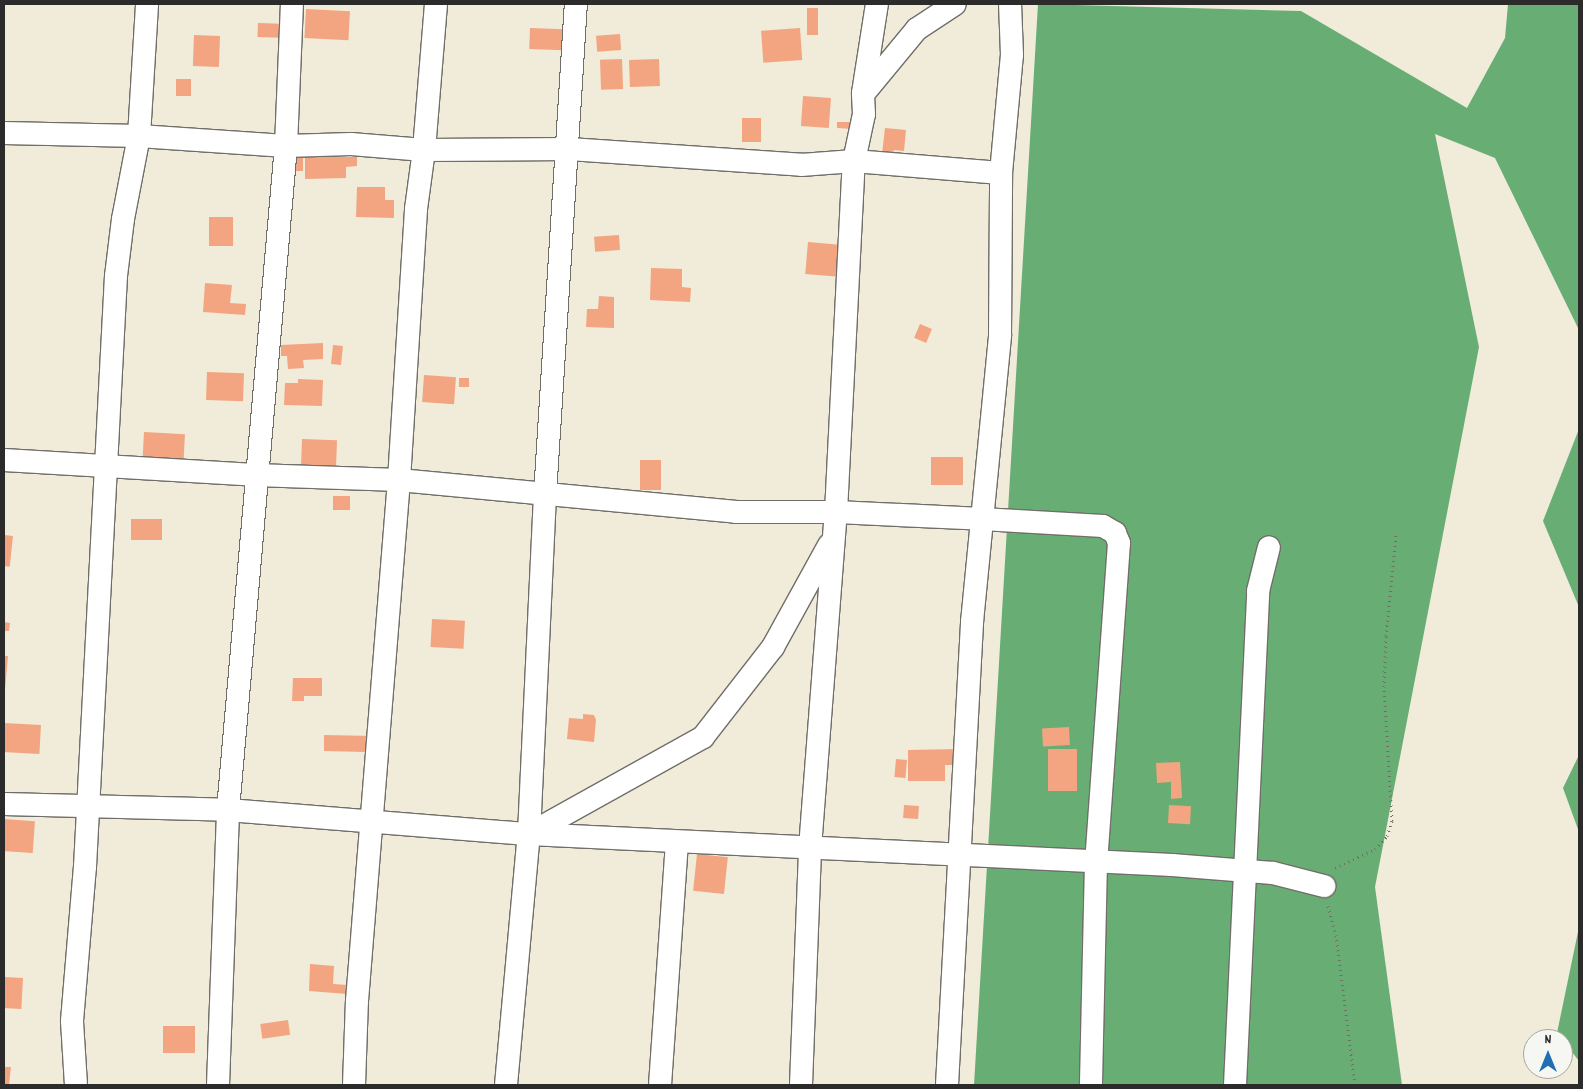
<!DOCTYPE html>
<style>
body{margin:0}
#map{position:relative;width:1583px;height:1089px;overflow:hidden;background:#f1ebd9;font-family:Dekko,sans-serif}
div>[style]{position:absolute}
.forest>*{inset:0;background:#68ae74}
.building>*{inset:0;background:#f2a580;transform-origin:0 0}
.path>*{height:3px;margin-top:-1.5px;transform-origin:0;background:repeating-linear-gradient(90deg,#706e68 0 1px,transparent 0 5px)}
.roads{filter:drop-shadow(1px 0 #706e68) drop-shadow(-1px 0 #706e68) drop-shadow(0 1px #706e68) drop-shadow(0 -1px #706e68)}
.street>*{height:22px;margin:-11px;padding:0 11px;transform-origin:11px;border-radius:11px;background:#fff}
span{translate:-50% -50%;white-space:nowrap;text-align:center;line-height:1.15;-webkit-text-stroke:4px #f6f6f2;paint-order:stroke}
.frame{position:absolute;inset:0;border:5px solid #2b2b2b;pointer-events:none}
.north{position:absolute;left:1523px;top:1029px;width:50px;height:50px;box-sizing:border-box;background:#f6f6f2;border:1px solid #a5a5a2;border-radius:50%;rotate:0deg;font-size:14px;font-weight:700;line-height:20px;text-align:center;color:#2b2b2b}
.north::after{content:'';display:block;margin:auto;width:18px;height:22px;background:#1f6fb2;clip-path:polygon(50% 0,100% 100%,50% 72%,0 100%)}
</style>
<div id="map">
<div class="forest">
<div style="clip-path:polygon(1038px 4px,1301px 11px,1467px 108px,1505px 38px,1508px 4px,1579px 4px,1579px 330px,1495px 158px,1435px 134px,1479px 347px,1375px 887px,1402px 1085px,974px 1085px)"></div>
<div style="clip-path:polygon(1579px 429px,1579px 607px,1543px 521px)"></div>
<div style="clip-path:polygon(1579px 755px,1579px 832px,1563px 788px)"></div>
<div style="clip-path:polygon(1579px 927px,1579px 1061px,1557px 1033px)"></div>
</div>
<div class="building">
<div style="left:807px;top:8px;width:11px;height:27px"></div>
<div style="left:306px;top:9px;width:44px;height:29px;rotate:3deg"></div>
<div style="left:258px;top:23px;width:23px;height:14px;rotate:2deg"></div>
<div style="left:530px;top:28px;width:34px;height:21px;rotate:2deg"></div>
<div style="left:800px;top:28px;width:32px;height:39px;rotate:86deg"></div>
<div style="left:620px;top:34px;width:16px;height:24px;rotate:86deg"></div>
<div style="left:194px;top:35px;width:26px;height:31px;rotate:2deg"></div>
<div style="left:622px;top:59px;width:30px;height:22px;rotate:88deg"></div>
<div style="left:659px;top:59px;width:27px;height:30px;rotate:88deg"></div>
<div style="left:176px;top:79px;width:15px;height:17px"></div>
<div style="left:803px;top:96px;width:28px;height:30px;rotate:4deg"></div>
<div style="left:742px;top:118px;width:19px;height:24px"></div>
<div style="clip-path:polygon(837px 122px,854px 122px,854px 129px,837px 128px)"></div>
<div style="clip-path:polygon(885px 128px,906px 130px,904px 151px,894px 150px,893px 155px,882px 154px)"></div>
<div style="left:291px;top:157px;width:12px;height:14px"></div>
<div style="clip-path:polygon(305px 157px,357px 157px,357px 166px,346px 167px,346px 178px,305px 179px)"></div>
<div style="clip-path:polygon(357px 187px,385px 187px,385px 200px,394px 200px,394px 218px,356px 217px)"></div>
<div style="left:209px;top:217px;width:24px;height:29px"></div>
<div style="left:619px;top:235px;width:15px;height:25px;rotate:86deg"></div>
<div style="left:808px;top:242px;width:34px;height:32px;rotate:5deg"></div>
<div style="clip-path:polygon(651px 268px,682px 269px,682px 287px,691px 288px,690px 302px,650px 300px)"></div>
<div style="clip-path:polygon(205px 283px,232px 285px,230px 303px,246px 304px,245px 315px,203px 312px)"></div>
<div style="clip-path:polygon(599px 296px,614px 297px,614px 328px,586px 327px,587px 309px,598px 309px)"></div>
<div style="left:920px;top:324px;width:13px;height:15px;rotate:23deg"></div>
<div style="clip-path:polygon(323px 343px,323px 359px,303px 360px,304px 368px,288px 369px,287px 356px,281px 356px,281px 345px)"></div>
<div style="left:333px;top:345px;width:10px;height:19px;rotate:6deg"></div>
<div style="left:207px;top:372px;width:37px;height:28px;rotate:2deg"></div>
<div style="left:424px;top:375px;width:32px;height:27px;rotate:4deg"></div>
<div style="left:459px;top:378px;width:10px;height:9px"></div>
<div style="clip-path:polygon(298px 379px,323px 380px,322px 406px,284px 405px,285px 383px,298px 383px)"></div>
<div style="left:144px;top:432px;width:41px;height:26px;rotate:3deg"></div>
<div style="left:302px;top:439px;width:35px;height:31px;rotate:2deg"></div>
<div style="left:931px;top:457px;width:32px;height:28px"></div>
<div style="left:640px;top:460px;width:21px;height:30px"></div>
<div style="left:333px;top:496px;width:17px;height:14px"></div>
<div style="left:131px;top:519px;width:31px;height:21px"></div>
<div style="left:4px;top:535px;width:9px;height:31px;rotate:6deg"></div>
<div style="left:432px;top:619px;width:33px;height:28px;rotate:3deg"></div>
<div style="clip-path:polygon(4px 622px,10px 623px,9px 631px,4px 631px)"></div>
<div style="clip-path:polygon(4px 656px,8px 656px,5px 690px,4px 690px)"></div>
<div style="clip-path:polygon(293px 678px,322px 678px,322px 696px,304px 696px,304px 701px,292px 701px)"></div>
<div style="clip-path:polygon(583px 714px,594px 715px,596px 720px,594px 742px,567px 739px,569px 718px,583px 719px)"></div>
<div style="left:4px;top:723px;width:37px;height:29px;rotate:3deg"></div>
<div style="left:1069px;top:727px;width:18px;height:27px;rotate:87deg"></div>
<div style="clip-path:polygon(324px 735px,374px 736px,366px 752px,324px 751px)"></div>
<div style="clip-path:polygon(957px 749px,957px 765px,945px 765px,945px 781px,908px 781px,908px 750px)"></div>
<div style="left:1048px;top:749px;width:29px;height:42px"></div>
<div style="left:896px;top:759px;width:11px;height:18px;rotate:5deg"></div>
<div style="clip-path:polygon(1180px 762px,1182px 798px,1171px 799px,1171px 782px,1157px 783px,1156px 763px)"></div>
<div style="left:904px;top:805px;width:15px;height:13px;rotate:4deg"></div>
<div style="left:1169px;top:805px;width:22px;height:18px;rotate:3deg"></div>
<div style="left:4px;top:819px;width:31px;height:32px;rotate:4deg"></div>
<div style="left:697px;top:854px;width:31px;height:37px;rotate:6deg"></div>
<div style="clip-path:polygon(310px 964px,334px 966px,333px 984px,348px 985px,348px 994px,309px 991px)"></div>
<div style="left:4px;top:977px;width:19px;height:31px;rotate:3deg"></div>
<div style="left:288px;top:1020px;width:15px;height:28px;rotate:82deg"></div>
<div style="left:163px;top:1026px;width:32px;height:27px"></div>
<div style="clip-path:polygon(4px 1067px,11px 1067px,9px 1085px,4px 1085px)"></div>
</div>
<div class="path">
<div style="left:1335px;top:868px;width:44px;rotate:-25.4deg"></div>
<div style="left:1375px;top:849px;width:18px;rotate:-47deg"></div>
<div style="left:1387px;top:836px;width:16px;rotate:-72deg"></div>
<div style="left:1392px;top:821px;width:134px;rotate:-93.4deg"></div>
<div style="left:1384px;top:687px;width:51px;rotate:-87.8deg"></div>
<div style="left:1386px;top:636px;width:101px;rotate:-84.3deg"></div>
<div style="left:1328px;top:906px;width:30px;rotate:75deg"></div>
<div style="left:1336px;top:935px;width:151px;rotate:82.8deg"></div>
</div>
<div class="roads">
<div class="street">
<div style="left:864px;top:93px;width:83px;rotate:-50.4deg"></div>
<div style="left:917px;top:29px;width:45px;rotate:-33.3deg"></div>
<div style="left:4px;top:133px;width:135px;rotate:1.3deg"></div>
<div style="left:139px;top:136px;width:147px;rotate:3.9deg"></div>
<div style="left:286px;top:146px;width:65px;rotate:-1.8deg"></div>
<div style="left:351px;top:144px;width:73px;rotate:4.7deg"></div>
<div style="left:424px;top:150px;width:145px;rotate:-0.4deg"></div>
<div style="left:569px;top:149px;width:233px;rotate:3.9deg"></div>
<div style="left:801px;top:165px;width:53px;rotate:-4.3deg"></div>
<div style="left:854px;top:161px;width:147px;rotate:4.7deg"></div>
<div style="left:4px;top:460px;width:251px;rotate:3.4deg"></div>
<div style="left:255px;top:475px;width:144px;rotate:2deg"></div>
<div style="left:399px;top:480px;width:339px;rotate:5.4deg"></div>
<div style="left:736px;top:512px;width:100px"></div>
<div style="left:836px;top:512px;width:146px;rotate:2.7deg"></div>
<div style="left:982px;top:519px;width:121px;rotate:3.3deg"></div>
<div style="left:1103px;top:526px;width:14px;rotate:30deg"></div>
<div style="left:1115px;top:533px;width:11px;rotate:68deg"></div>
<div style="left:1119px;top:543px;width:320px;rotate:94.1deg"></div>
<div style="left:1096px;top:862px;width:223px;rotate:91.3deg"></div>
<div style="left:4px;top:804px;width:224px;rotate:1.5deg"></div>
<div style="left:228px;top:810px;width:302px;rotate:4.6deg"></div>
<div style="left:529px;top:834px;width:199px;rotate:-29.1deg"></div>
<div style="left:703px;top:737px;width:114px;rotate:-52.1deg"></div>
<div style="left:773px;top:647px;width:116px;rotate:-61.2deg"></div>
<div style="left:529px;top:834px;width:644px;rotate:2.76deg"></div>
<div style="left:1172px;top:865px;width:101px;rotate:4.5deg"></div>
<div style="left:1273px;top:873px;width:53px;rotate:14.3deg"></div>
<div style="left:76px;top:1085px;width:64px;rotate:-93.6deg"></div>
<div style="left:72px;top:1021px;width:155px;rotate:-85.2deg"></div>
<div style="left:85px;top:867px;width:592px;rotate:-87deg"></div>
<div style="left:116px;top:276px;width:57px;rotate:-83deg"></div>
<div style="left:123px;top:219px;width:85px;rotate:-79.1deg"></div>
<div style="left:139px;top:136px;width:132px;rotate:-86.5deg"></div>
<div style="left:218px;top:1085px;width:275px;rotate:-87.9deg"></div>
<div style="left:228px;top:810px;width:667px;rotate:-85.01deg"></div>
<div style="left:286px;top:146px;width:142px;rotate:-87.6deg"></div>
<div style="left:354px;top:1085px;width:84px;rotate:-88deg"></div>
<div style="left:357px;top:1001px;width:523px;rotate:-85.39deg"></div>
<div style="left:399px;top:480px;width:272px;rotate:-86.4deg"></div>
<div style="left:416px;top:209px;width:60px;rotate:-82.3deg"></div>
<div style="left:424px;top:150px;width:146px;rotate:-85.3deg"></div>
<div style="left:506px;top:1085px;width:252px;rotate:-84.8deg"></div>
<div style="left:529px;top:834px;width:339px;rotate:-87.3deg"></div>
<div style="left:545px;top:495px;width:492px;rotate:-86.4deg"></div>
<div style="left:660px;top:1085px;width:243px;rotate:-86deg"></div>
<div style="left:801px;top:1085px;width:237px;rotate:-87.8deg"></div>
<div style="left:810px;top:848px;width:337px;rotate:-85.6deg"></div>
<div style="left:836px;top:512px;width:351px;rotate:-87.1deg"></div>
<div style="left:854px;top:161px;width:48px;rotate:-78deg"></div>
<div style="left:864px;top:114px;width:21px;rotate:-93deg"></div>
<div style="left:863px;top:93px;width:90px;rotate:-81.1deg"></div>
<div style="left:947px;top:1085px;width:464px;rotate:-86.9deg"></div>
<div style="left:972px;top:622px;width:289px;rotate:-84.4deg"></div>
<div style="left:1000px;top:334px;width:161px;rotate:-89.6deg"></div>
<div style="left:1001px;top:173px;width:119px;rotate:-84.7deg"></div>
<div style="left:1012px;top:55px;width:51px;rotate:-92.2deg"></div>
<div style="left:1235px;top:1085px;width:495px;rotate:-87.3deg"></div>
<div style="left:1258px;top:591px;width:45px;rotate:-76deg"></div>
</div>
</div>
<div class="frame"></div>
<div class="north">N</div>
</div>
